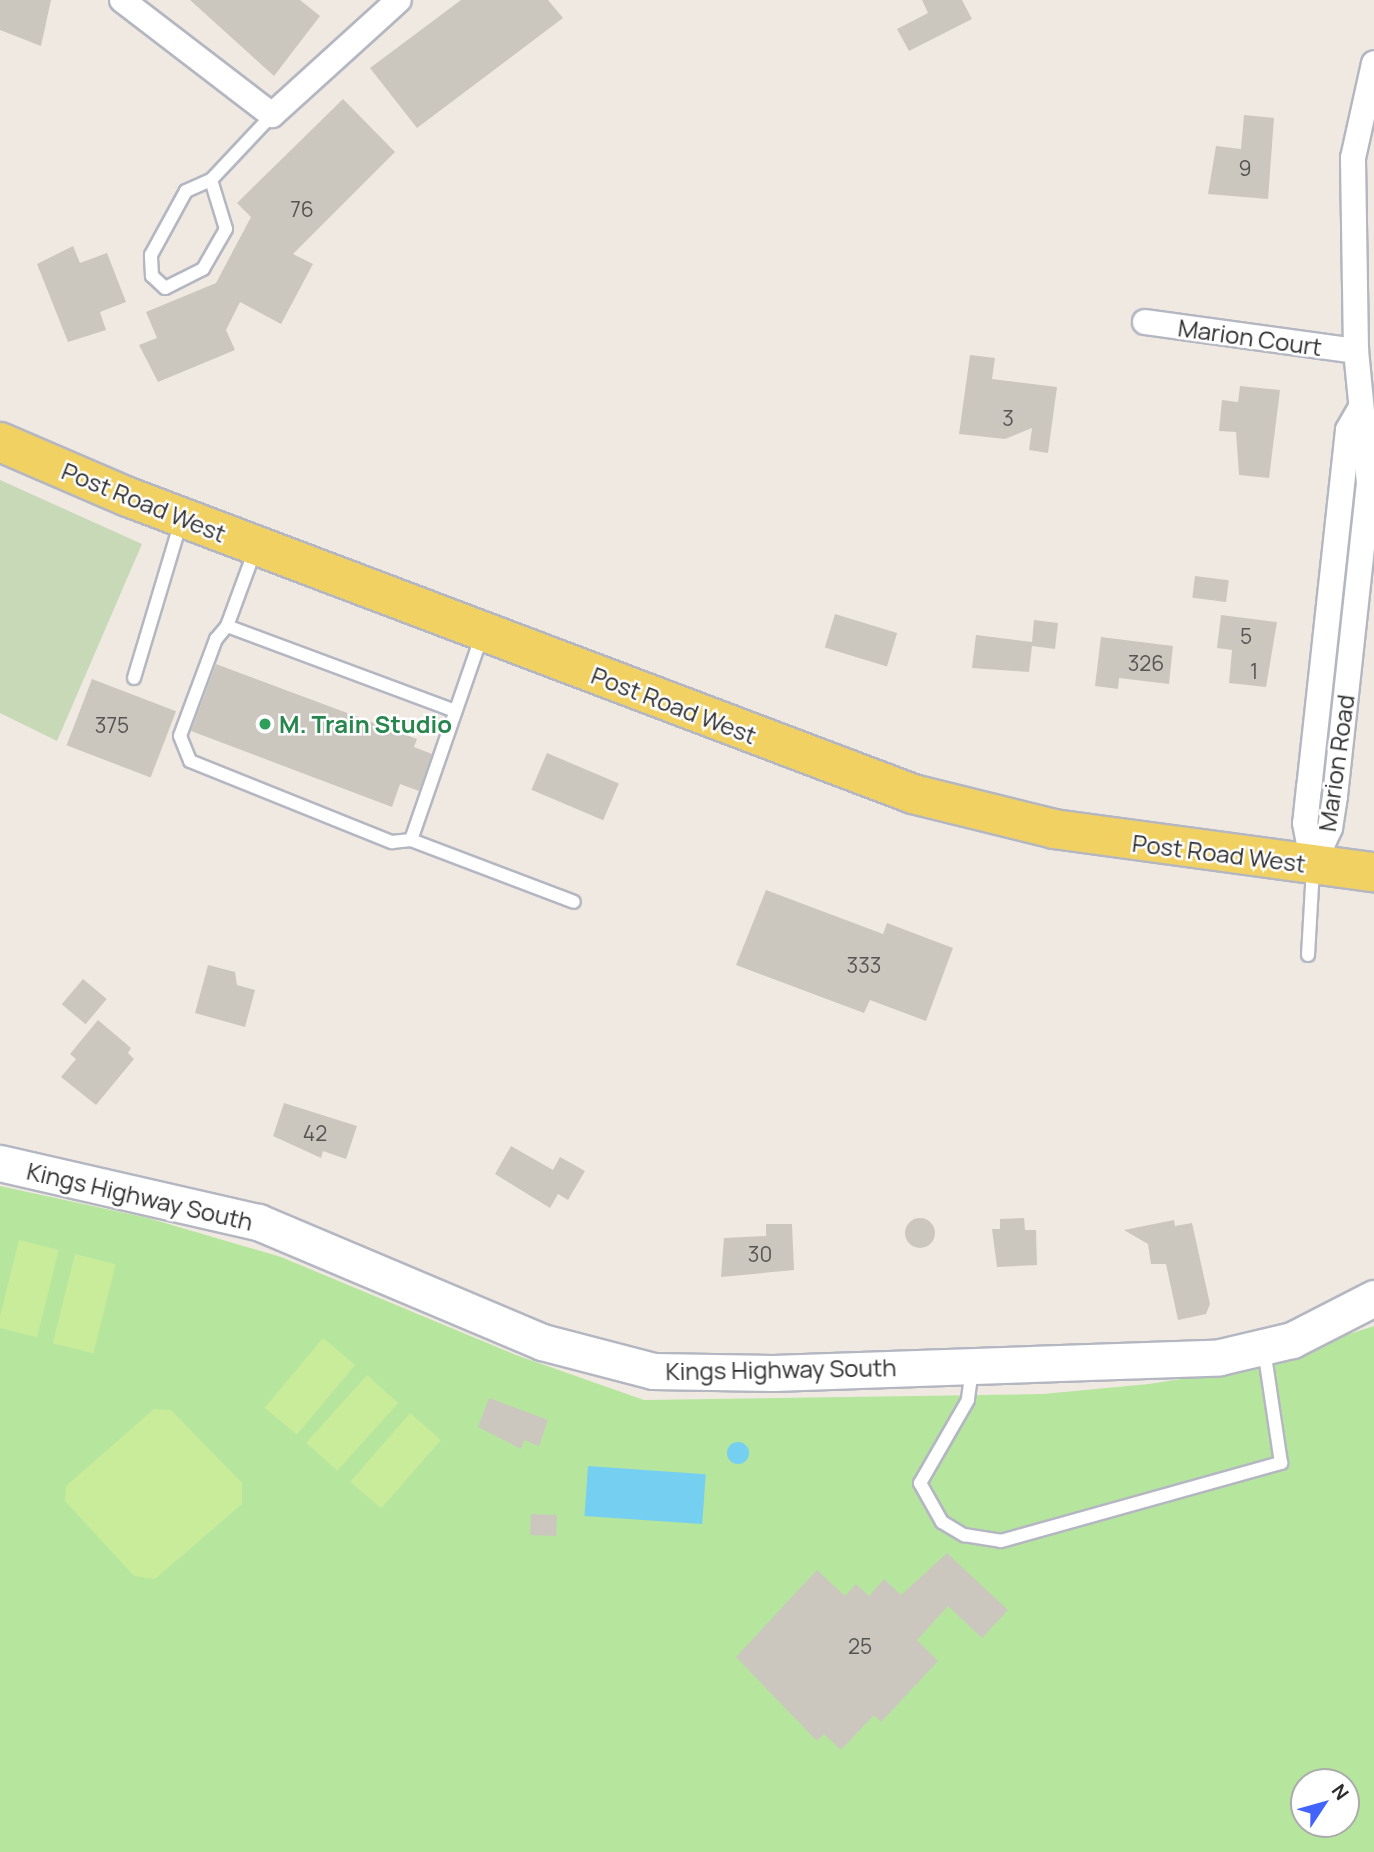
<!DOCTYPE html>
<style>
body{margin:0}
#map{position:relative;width:1374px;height:1852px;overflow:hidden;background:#efe9e1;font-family:Manrope,sans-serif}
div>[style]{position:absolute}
.green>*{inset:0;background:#b6e59e}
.cemetery>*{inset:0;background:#c8d9b8}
.pitch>*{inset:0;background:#c9ec9a;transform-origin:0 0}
.water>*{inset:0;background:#75cff0;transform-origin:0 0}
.round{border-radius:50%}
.building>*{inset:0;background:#cbc7bf;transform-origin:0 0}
.roads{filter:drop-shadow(2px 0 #b4b7c1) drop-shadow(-2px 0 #b4b7c1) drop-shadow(0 2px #b4b7c1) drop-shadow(0 -2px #b4b7c1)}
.lane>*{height:12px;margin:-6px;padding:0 6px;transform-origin:6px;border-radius:6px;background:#fff}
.street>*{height:24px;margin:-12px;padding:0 12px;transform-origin:12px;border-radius:12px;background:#fff}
.secondary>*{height:35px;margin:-17.5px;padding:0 17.5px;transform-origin:17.5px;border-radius:17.5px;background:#fff}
.primary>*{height:38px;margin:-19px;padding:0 19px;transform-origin:19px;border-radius:19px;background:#f2d163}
.dots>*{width:19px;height:19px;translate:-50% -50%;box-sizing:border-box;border:4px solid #fff;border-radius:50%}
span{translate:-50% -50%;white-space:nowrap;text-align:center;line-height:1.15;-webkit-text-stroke:5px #fff;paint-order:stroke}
.number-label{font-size:21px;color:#555452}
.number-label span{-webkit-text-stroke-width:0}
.street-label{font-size:24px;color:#2e2e2e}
.leisure-label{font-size:24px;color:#27864d;font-weight:700}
.left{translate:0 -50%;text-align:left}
.north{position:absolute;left:1290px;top:1768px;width:70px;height:70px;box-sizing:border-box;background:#fff;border:2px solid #ababab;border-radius:50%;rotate:54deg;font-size:19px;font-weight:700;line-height:28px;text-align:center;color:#2e2e2e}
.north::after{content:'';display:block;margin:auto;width:24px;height:32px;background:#4264fb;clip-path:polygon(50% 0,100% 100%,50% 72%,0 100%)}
</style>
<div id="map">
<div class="green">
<div style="clip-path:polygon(evenodd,0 1186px,148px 1218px,281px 1257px,516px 1355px,644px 1400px,1043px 1394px,1149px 1384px,1239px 1370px,1374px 1326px,1374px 1852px,0 1852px,0 1186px,1304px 1782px,1346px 1782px,1346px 1824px,1304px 1824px,1304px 1782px)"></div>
</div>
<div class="cemetery">
<div style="clip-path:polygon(0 480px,142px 544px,57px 741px,0 713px)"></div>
</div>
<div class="pitch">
<div style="left:19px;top:1240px;width:41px;height:90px;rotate:14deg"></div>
<div style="left:75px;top:1254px;width:42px;height:92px;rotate:14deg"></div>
<div style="left:323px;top:1338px;width:42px;height:91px;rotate:40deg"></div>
<div style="left:367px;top:1375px;width:42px;height:91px;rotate:42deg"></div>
<div style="clip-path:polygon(154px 1409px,171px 1410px,242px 1483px,242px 1504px,155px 1579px,134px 1576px,65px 1501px,66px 1486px)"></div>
<div style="left:410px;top:1413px;width:41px;height:91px;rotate:41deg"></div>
</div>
<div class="water">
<div class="round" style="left:727px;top:1442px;width:22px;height:22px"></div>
<div style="left:588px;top:1466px;width:118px;height:50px;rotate:4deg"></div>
</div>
<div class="building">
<div style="clip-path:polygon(0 0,51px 0,41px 46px,0 30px)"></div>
<div style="clip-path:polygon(190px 0,300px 0,320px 16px,274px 76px)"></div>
<div style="clip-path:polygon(461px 0,548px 0,563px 18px,417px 128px,370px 68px)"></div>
<div style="clip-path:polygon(922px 0,962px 0,972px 19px,909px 51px,897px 29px,928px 13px)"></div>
<div style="clip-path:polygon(343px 99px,395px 152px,293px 254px,313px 264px,281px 324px,240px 302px,226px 330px,235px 350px,158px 382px,139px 345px,157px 338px,146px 312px,216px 283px,251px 217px,237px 203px)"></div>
<div style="clip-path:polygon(1244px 115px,1274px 118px,1268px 199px,1208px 194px,1216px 146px,1241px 149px)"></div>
<div style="clip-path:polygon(73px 246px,80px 263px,107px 253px,126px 302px,100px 312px,106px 330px,68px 342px,37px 264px)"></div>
<div style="clip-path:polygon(970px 355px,995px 358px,992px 379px,1057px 387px,1048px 453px,1029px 450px,1032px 428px,1005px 439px,959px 434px)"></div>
<div style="clip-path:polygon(1240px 386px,1280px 390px,1269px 478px,1239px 475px,1236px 432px,1219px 431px,1222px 400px,1238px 402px)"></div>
<div style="left:1195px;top:576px;width:34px;height:22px;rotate:7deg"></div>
<div style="left:835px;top:614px;width:65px;height:35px;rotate:17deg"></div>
<div style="clip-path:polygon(1221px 615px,1277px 622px,1266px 687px,1229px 683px,1232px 650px,1217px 648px)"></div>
<div style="clip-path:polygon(1034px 620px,1058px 623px,1055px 649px,1032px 646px,1029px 672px,972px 668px,976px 635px,1032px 642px)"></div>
<div style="clip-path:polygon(1101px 637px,1173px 646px,1169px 684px,1119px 678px,1118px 689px,1095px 686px)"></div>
<div style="clip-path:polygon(216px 664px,417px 739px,414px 747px,432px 754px,419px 791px,400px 784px,392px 807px,191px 731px)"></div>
<div style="left:92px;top:679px;width:90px;height:71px;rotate:21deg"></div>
<div style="left:547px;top:753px;width:78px;height:40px;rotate:23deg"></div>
<div style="clip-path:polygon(766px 890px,883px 934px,887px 923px,953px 948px,926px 1021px,870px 1000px,864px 1013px,736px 965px)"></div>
<div style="clip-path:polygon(208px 965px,235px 972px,237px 985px,255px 990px,245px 1027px,195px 1013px)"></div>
<div style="left:83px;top:979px;width:31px;height:33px;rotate:40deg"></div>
<div style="clip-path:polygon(98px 1020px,131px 1048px,128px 1053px,134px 1059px,96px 1105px,61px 1077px,76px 1059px,70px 1054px)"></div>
<div style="clip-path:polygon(284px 1103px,357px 1126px,346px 1159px,323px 1151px,321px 1158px,273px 1136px)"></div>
<div style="clip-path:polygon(511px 1146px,553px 1170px,560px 1157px,585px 1171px,568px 1200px,558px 1194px,550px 1208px,495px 1174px)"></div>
<div class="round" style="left:905px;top:1218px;width:30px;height:30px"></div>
<div style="clip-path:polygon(1024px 1218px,1025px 1230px,1036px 1230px,1037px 1265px,997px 1267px,992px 1229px,1000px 1229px,1000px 1219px)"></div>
<div style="clip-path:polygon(1174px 1220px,1175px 1226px,1192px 1223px,1210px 1304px,1206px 1314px,1178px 1320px,1166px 1264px,1151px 1264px,1148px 1244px,1124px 1230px)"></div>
<div style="clip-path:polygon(766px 1224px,792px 1224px,794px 1270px,721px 1277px,724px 1238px,766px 1236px)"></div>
<div style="clip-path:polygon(489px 1398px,548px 1420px,539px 1446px,524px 1440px,521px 1449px,478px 1427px)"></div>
<div style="left:531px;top:1514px;width:26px;height:21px;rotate:2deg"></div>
<div style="clip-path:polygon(947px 1553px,1008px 1610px,982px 1638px,948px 1606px,917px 1640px,938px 1661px,881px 1722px,874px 1715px,841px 1750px,824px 1734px,817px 1741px,736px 1657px,817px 1570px,845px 1596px,856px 1584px,869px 1596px,884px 1579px,901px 1595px)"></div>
</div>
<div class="roads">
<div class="lane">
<div style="left:211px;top:180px;width:51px;rotate:73deg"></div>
<div style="left:226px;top:229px;width:46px;rotate:119.9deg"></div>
<div style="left:203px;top:269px;width:42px;rotate:153.4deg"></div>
<div style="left:165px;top:288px;width:18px;rotate:-137deg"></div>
<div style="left:152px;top:276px;width:21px;rotate:-93deg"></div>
<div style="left:151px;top:255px;width:73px;rotate:-61.3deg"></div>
<div style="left:186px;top:191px;width:27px;rotate:-24deg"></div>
<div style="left:211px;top:180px;width:89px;rotate:-46.8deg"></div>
<div style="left:255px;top:550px;width:81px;rotate:110.2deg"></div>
<div style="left:227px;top:626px;width:241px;rotate:20.4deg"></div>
<div style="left:227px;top:626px;width:17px;rotate:130deg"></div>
<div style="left:216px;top:639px;width:103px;rotate:110.4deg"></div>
<div style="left:180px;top:736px;width:27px;rotate:68deg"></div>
<div style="left:190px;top:761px;width:218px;rotate:21.9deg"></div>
<div style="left:392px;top:842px;width:19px;rotate:-6deg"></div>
<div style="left:411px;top:840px;width:217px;rotate:-70.9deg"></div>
<div style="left:134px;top:678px;width:164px;rotate:-73.3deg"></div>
<div style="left:411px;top:840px;width:174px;rotate:20.8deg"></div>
<div style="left:1308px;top:955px;width:87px;rotate:-86.7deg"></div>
<div style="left:972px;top:1370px;width:30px;rotate:98deg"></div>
<div style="left:968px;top:1400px;width:96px;rotate:120deg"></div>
<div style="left:920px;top:1483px;width:45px;rotate:60.6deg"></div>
<div style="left:942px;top:1522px;width:26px;rotate:31deg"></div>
<div style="left:964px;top:1535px;width:37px;rotate:9deg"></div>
<div style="left:1001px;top:1541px;width:291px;rotate:-15.6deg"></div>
<div style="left:1281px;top:1463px;width:115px;rotate:-98.5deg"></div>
</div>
<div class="street">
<div style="left:122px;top:0;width:189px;rotate:37.5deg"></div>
<div style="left:272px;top:115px;width:171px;rotate:-42.2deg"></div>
<div style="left:1145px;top:322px;width:213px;rotate:7.8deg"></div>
<div style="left:1360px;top:409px;width:24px;rotate:120deg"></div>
<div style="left:1348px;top:430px;width:359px;rotate:96.2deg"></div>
<div style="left:1309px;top:787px;width:36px;rotate:96deg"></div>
<div style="left:1305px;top:823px;width:43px;rotate:79.2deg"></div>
<div style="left:1313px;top:865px;width:41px;rotate:-65.3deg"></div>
<div style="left:1330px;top:828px;width:32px;rotate:-81deg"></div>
<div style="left:1335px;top:796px;width:315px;rotate:-83.8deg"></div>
<div style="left:1369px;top:483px;width:133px;rotate:-95.6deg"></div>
<div style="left:1356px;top:351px;width:193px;rotate:-90.9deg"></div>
<div style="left:1353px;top:158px;width:97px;rotate:-77.5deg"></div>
</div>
<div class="secondary">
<div style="left:0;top:1163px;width:265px;rotate:12.9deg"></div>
<div style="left:258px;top:1222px;width:308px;rotate:22.9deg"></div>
<div style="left:542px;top:1342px;width:115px;rotate:14.6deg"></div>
<div style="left:653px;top:1371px;width:120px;rotate:1deg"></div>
<div style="left:773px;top:1373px;width:447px;rotate:-2deg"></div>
<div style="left:1220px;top:1357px;width:74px;rotate:-13.3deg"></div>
<div style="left:1292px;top:1340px;width:92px;rotate:-27.1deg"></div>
</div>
<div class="primary">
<div style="left:0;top:442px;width:139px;rotate:23.3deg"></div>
<div style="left:128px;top:497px;width:839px;rotate:20.72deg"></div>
<div style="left:913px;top:794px;width:145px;rotate:13.9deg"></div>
<div style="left:1054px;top:829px;width:323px;rotate:7.7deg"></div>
</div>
</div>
<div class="dots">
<div style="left:265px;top:724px;background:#2e9e5b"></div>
</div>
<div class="number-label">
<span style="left:1245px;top:168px">9</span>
<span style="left:302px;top:209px">76</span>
<span style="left:1008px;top:418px">3</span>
<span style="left:1246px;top:636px">5</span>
<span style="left:1146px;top:663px">326</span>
<span style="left:1254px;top:671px">1</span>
<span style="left:112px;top:725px">375</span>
<span style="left:864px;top:965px">333</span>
<span style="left:315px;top:1133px">42</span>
<span style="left:760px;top:1254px">30</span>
<span style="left:860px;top:1646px">25</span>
</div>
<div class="street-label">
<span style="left:1250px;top:337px;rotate:8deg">Marion Court</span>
<span style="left:144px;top:502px;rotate:22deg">Post Road West</span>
<span style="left:674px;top:705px;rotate:21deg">Post Road West</span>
<span style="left:1336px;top:763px;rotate:-82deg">Marion Road</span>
<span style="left:1219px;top:853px;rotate:7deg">Post Road West</span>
<span style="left:140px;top:1196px;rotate:13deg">Kings Highway South</span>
<span style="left:781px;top:1369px;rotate:-1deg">Kings Highway South</span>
</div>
<div class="leisure-label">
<span class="left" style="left:279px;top:724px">M. Train Studio</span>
</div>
<div class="north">N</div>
</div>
